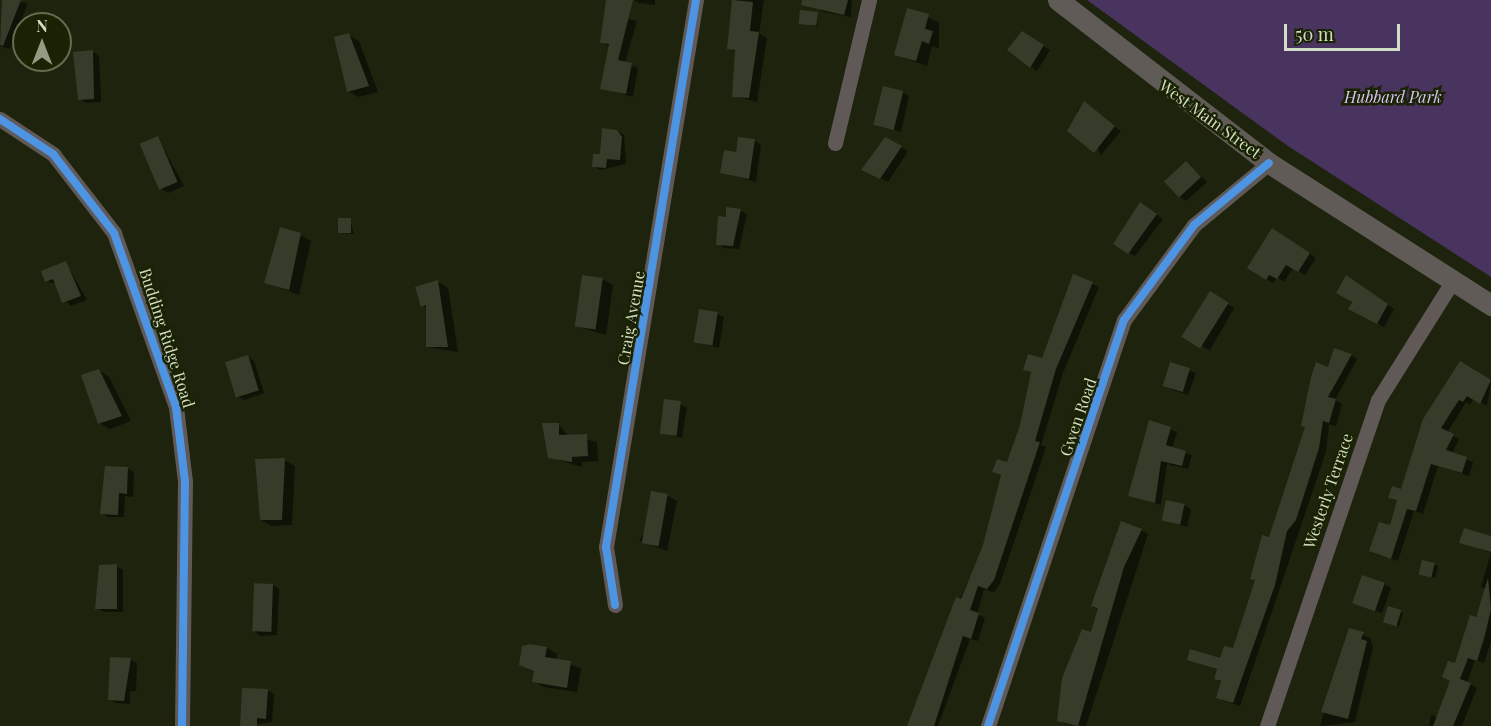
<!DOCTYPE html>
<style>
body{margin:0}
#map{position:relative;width:1491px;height:726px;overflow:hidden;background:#1d230c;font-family:"Playfair Display",serif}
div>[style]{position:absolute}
.green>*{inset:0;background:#49335f}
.shadow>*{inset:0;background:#0007;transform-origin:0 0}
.building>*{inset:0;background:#363c29;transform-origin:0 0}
.minor>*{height:15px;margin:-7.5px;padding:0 7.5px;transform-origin:7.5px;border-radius:7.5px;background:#605958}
.secondary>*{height:21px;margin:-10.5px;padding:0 10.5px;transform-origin:10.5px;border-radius:10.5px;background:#615b57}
.cycleway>*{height:8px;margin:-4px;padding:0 4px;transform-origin:4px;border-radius:4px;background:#4d94e3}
span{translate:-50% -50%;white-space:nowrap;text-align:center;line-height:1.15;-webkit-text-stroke:5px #192303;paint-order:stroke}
.park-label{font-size:16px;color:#d9c4f5;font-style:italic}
.street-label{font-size:16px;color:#d3dcc4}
.north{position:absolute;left:12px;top:12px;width:60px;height:60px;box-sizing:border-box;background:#192303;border:2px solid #636d50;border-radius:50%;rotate:0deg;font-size:16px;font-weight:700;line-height:24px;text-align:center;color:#d3dcc4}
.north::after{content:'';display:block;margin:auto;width:21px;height:27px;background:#939b84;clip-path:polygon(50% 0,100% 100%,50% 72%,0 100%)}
.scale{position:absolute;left:1284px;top:24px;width:116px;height:27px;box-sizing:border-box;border:3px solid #d3dcc4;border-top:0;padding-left:8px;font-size:18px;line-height:21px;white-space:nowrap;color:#d3dcc4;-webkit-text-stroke:4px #192303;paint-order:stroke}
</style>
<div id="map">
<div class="green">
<div style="clip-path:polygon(1087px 0,1491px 0,1491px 277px,1288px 146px)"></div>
</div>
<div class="shadow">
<div style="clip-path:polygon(3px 0,28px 3px,10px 49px,0 46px)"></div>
<div style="clip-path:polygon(634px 0,655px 0,655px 5px,639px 3px)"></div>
<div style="clip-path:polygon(735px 0,764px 0,759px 33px,767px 38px,757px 102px,733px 96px,737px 53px,729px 48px)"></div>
<div style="clip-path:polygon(820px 0,852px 0,851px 17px,824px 12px,817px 8px)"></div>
<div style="clip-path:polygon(908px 10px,939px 22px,939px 48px,932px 46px,927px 66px,896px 55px)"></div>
<div style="clip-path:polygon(605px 14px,637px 21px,625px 63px,638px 68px,633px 97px,602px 88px,610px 47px,602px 42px)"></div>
<div style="clip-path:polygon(817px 14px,818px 27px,800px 23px)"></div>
<div style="clip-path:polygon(348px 35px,359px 41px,378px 92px,359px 97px,348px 91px)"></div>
<div style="clip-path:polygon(1029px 37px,1050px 50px,1037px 71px,1009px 50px)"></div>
<div style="clip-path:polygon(93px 52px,99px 56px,101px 102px,86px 103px,80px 99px)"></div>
<div style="clip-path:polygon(902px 92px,909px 96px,901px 132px,876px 124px)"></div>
<div style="clip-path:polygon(1084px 103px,1121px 131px,1101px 155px,1077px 111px)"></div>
<div style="clip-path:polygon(617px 131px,624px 135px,626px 164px,600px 170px,593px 166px)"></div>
<div style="clip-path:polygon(158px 138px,184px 186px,168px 193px,161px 189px)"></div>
<div style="clip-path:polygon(885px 139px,908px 151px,888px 182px,870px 173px)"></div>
<div style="clip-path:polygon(755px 141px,761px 145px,756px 182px,722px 172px)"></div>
<div style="clip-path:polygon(1186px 163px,1207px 182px,1186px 201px,1180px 197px)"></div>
<div style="clip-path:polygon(1147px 208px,1163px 219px,1135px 256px,1129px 253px)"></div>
<div style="clip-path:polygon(740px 210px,747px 214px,739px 249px,724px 248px,718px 244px,727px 218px)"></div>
<div style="clip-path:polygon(350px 220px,354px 234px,341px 233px)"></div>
<div style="clip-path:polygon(1279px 234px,1316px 258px,1305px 275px,1293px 268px,1284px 282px,1277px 277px,1273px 283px,1249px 268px)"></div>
<div style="clip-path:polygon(300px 235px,311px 241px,299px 295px,266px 282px)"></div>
<div style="clip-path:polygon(66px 263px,87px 300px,70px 306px,56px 284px,46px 281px)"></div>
<div style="clip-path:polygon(1074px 276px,1099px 287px,1063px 373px,1041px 445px,1046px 447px,1000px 584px,994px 592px,984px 589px,977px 614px,985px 618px,978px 641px,970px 639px,938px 726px,910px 726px,936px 652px,984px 546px,1002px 476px,994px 472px,1008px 464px,1021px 426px,1032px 373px,1025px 369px,1043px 360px)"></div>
<div style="clip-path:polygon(602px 279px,613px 285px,606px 335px,576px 326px)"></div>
<div style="clip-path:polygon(1353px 281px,1394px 309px,1384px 327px,1350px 308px)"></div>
<div style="clip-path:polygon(438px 282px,448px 288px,458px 352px,428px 347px,427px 308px,422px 306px)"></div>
<div style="left:1210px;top:294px;width:28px;height:49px;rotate:30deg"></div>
<div style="clip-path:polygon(717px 314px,724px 317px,719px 348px,695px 342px)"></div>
<div style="clip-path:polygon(1351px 355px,1357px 359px,1335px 400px,1342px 404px,1336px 426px,1329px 424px,1326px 452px,1240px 706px,1224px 701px,1218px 697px,1222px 683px,1215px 679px,1218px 670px,1189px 659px,1221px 660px,1234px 650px,1329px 368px)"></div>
<div style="clip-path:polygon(248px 357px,254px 361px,264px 393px,244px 400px,237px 396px)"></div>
<div style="clip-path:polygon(1460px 363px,1491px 382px,1487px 406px,1474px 398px,1470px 405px,1466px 402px,1447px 433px,1459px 439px,1452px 454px,1473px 462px,1469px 476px,1438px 466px,1423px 514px,1414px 511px,1398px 561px,1378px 555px,1371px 551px,1391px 527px,1398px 501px,1390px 497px,1402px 491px)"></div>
<div style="clip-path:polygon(99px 370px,109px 377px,131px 421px,110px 429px,99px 423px)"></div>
<div style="clip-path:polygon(1189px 370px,1196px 373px,1188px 395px,1170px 389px)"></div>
<div style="clip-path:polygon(665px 400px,687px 407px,682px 438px,660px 432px)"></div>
<div style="clip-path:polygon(1150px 422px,1177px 432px,1172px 448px,1192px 455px,1188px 469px,1167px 464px,1161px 505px,1129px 495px)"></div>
<div style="clip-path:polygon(558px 424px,569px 436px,597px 442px,598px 461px,582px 462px,582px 467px,549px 457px)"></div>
<div style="clip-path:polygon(284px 460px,295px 466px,292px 525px,272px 526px,261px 520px)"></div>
<div style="clip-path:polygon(127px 468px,134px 472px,133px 497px,125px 496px,124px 517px,108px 517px,101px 513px)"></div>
<div style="clip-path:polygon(667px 495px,677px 501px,667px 551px,639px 541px)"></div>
<div style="clip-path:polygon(1184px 505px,1191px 509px,1187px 527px,1163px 519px)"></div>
<div style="clip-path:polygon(1141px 530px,1148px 534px,1086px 726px,1065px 724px,1059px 720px,1092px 634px)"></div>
<div style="clip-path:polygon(1491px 533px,1491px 642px,1484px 663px,1475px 660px,1467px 683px,1477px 688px,1462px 726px,1429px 726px,1431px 715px,1438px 717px,1486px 589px,1481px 587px,1491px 553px,1461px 542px,1490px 538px)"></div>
<div style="clip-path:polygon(1423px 562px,1438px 566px,1435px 578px,1423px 575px)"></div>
<div style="clip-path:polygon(116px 566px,123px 570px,123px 612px,104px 612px,97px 608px)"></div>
<div style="clip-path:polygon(1384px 584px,1391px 588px,1382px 613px,1361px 606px)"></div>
<div style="clip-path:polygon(273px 585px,279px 589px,277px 635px,261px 636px,255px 632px)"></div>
<div style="clip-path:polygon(1389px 608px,1403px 613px,1399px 626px,1388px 623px)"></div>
<div style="clip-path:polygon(1350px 629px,1370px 638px,1373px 647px,1355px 722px,1320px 726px)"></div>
<div style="clip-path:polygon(547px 648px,557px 654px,556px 660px,581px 668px,577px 692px,544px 687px,534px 681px,535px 672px,520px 664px)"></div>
<div style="clip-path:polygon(130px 659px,137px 663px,136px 691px,130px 691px,130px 704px,116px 703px,110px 699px)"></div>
<div style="clip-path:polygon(267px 690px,274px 694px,272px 722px,242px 726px)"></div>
</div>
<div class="building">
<div style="clip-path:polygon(2px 0,21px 0,3px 46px,0 45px)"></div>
<div style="clip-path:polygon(606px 0,633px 0,618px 60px,632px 63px,626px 94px,600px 89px,609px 44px,600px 43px)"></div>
<div style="clip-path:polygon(732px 0,753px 2px,750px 31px,759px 32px,749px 98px,732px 97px,735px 50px,727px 49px)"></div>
<div style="clip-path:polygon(802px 0,848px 0,844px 15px,801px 5px)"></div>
<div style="clip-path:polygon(907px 8px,929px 14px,925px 29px,933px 31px,929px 44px,922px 41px,916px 61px,894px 55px)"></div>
<div style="left:800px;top:10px;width:18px;height:14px;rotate:6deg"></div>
<div style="clip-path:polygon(1022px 31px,1044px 45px,1030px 68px,1007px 50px)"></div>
<div style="clip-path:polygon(349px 33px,369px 86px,347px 92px,334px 37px)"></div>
<div style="clip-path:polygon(93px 50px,94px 99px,78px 100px,73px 52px)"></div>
<div style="left:883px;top:86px;width:21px;height:40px;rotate:14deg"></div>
<div style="clip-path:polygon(1084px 101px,1115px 126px,1094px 153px,1067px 131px)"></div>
<div style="clip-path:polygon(602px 128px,617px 130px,622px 137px,620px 160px,607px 159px,606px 168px,592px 167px,593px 154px,600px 154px)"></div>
<div style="left:158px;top:136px;width:50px;height:20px;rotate:67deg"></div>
<div style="clip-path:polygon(738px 137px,755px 139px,749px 179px,720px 173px,724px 150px,736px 152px)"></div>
<div style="clip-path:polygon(885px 137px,902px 146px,880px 179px,861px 170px)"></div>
<div style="left:1186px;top:161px;width:22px;height:30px;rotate:47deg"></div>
<div style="clip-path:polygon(1140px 202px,1157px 214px,1128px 254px,1113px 244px)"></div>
<div style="clip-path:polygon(726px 207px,741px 209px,733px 246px,716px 245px,718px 216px,726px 217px)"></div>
<div style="left:351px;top:218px;width:15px;height:13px;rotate:90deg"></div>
<div style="clip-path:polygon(280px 227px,301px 233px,289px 290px,264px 283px)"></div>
<div style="clip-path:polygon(1272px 228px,1310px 253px,1298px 272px,1286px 265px,1277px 279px,1269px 275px,1266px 280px,1247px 268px)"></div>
<div style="clip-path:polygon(66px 261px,81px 296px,62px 303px,53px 279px,45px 282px,41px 271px)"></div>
<div style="clip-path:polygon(1073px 274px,1093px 282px,1056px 369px,1035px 441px,1040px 442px,994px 580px,987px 589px,978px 586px,970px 610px,979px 613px,971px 639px,963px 636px,934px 726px,907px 726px,956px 597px,961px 599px,983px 545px,1001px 475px,992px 472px,997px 459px,1007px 462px,1020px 425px,1031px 372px,1023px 370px,1028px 354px,1042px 358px)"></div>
<div style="left:582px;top:275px;width:21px;height:52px;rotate:8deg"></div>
<div style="clip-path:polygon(1346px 275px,1388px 304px,1377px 324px,1348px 309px,1352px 302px,1336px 293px)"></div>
<div style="clip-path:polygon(438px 280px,448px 347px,426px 347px,426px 305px,421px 307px,415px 287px)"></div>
<div style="left:1210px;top:291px;width:22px;height:54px;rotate:32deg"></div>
<div style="left:699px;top:309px;width:19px;height:34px;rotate:9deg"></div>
<div style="clip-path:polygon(1334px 348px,1352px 354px,1328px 397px,1336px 399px,1329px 423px,1323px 421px,1319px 448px,1296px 520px,1287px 531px,1275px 585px,1233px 703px,1216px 698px,1221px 681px,1214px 679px,1217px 669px,1187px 660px,1190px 649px,1220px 658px,1224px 646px,1233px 648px,1255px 580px,1250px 579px,1262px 535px,1269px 537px,1305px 427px,1301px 426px,1311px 377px,1316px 362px,1328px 367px)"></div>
<div style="left:248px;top:355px;width:37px;height:24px;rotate:73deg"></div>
<div style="clip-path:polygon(1460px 361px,1491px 380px,1480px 404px,1467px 396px,1463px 402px,1459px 400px,1441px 428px,1454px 434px,1446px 450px,1467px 457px,1462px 473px,1431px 464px,1416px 511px,1407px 509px,1391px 559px,1369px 551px,1379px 522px,1390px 525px,1397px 500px,1388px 498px,1392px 486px,1401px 489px,1423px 419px)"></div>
<div style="left:1170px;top:362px;width:21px;height:25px;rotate:17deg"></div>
<div style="clip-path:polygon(99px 369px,122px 416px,98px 424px,81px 375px)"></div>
<div style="left:664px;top:399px;width:17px;height:35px;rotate:7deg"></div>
<div style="clip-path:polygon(1149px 420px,1171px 427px,1166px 445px,1186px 451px,1182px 466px,1161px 461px,1155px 503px,1128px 496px)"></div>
<div style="clip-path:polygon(542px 423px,559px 423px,559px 435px,587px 434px,588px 456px,572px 457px,572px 462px,548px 458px)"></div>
<div style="clip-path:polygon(285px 458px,282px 520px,260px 520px,255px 459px)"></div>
<div style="clip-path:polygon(105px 466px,128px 467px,127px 494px,119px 493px,118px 515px,100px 514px)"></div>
<div style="left:651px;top:491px;width:17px;height:53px;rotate:10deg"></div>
<div style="left:1166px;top:500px;width:19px;height:21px;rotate:12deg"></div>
<div style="clip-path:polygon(1121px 521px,1142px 529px,1124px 567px,1078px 726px,1057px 721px,1062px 678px,1082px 629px,1091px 632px,1098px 608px,1091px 606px)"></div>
<div style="clip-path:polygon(1464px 528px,1491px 536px,1491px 552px,1459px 543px)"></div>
<div style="left:1422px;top:560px;width:13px;height:15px;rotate:13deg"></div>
<div style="clip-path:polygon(117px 564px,117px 609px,95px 609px,99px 565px)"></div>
<div style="left:1362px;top:575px;width:24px;height:30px;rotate:19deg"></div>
<div style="clip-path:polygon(1488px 578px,1491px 609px,1485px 635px,1477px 661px,1468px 658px,1460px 679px,1471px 683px,1453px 726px,1433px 726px,1450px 681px,1442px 677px,1448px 661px,1455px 663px,1470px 615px,1476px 617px)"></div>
<div style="left:273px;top:584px;width:48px;height:19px;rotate:92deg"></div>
<div style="left:1388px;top:606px;width:14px;height:17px;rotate:17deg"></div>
<div style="clip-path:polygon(1349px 628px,1364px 632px,1361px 639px,1367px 641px,1348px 719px,1321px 712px)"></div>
<div style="clip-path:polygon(530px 644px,547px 647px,545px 657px,571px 661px,567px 688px,532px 682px,534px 671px,519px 665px,522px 646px)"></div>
<div style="clip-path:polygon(110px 657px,131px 658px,124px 701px,108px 700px)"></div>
<div style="clip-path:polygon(242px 688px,268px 689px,266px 719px,257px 718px,257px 726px,240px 726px)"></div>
</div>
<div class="minor">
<div style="left:0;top:119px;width:64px;rotate:33.4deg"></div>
<div style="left:53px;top:154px;width:100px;rotate:52.3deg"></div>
<div style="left:114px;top:233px;width:185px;rotate:70.4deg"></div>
<div style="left:176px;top:407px;width:75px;rotate:83.1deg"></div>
<div style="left:185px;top:481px;width:245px;rotate:90.7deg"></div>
<div style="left:835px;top:143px;width:147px;rotate:-76.6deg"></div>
<div style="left:615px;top:605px;width:59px;rotate:-98.8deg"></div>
<div style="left:606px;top:547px;width:554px;rotate:-80.66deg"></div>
<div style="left:988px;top:726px;width:428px;rotate:-71.5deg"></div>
<div style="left:1124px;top:320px;width:118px;rotate:-53.6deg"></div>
<div style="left:1194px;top:225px;width:97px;rotate:-39.6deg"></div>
<div style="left:1267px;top:726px;width:344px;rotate:-71.2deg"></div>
<div style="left:1378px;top:400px;width:139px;rotate:-57.9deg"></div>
</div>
<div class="secondary">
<div style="left:1058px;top:0;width:267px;rotate:37.7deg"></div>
<div style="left:1269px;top:163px;width:264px;rotate:32.6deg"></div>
</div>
<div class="cycleway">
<div style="left:0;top:119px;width:64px;rotate:33.4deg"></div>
<div style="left:53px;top:154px;width:100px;rotate:52.3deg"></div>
<div style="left:114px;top:233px;width:185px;rotate:70.4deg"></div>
<div style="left:176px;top:407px;width:75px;rotate:83.1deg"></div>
<div style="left:185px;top:481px;width:245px;rotate:90.7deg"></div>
<div style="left:615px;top:605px;width:59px;rotate:-98.8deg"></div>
<div style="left:606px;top:547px;width:554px;rotate:-80.66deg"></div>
<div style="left:988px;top:726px;width:428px;rotate:-71.5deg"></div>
<div style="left:1124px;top:320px;width:118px;rotate:-53.6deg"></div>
<div style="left:1194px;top:225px;width:97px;rotate:-39.6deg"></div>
</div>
<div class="park-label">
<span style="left:1393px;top:97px">Hubbard Park</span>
</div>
<div class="street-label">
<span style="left:1210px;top:119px;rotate:36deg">West Main Street</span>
<span style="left:631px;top:318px;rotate:-80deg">Craig Avenue</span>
<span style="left:167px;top:338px;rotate:72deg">Budding Ridge Road</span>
<span style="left:1078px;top:417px;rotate:-71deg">Gwen Road</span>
<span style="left:1328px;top:491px;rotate:-71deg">Westerly Terrace</span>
</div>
<div class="north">N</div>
<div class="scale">50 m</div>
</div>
